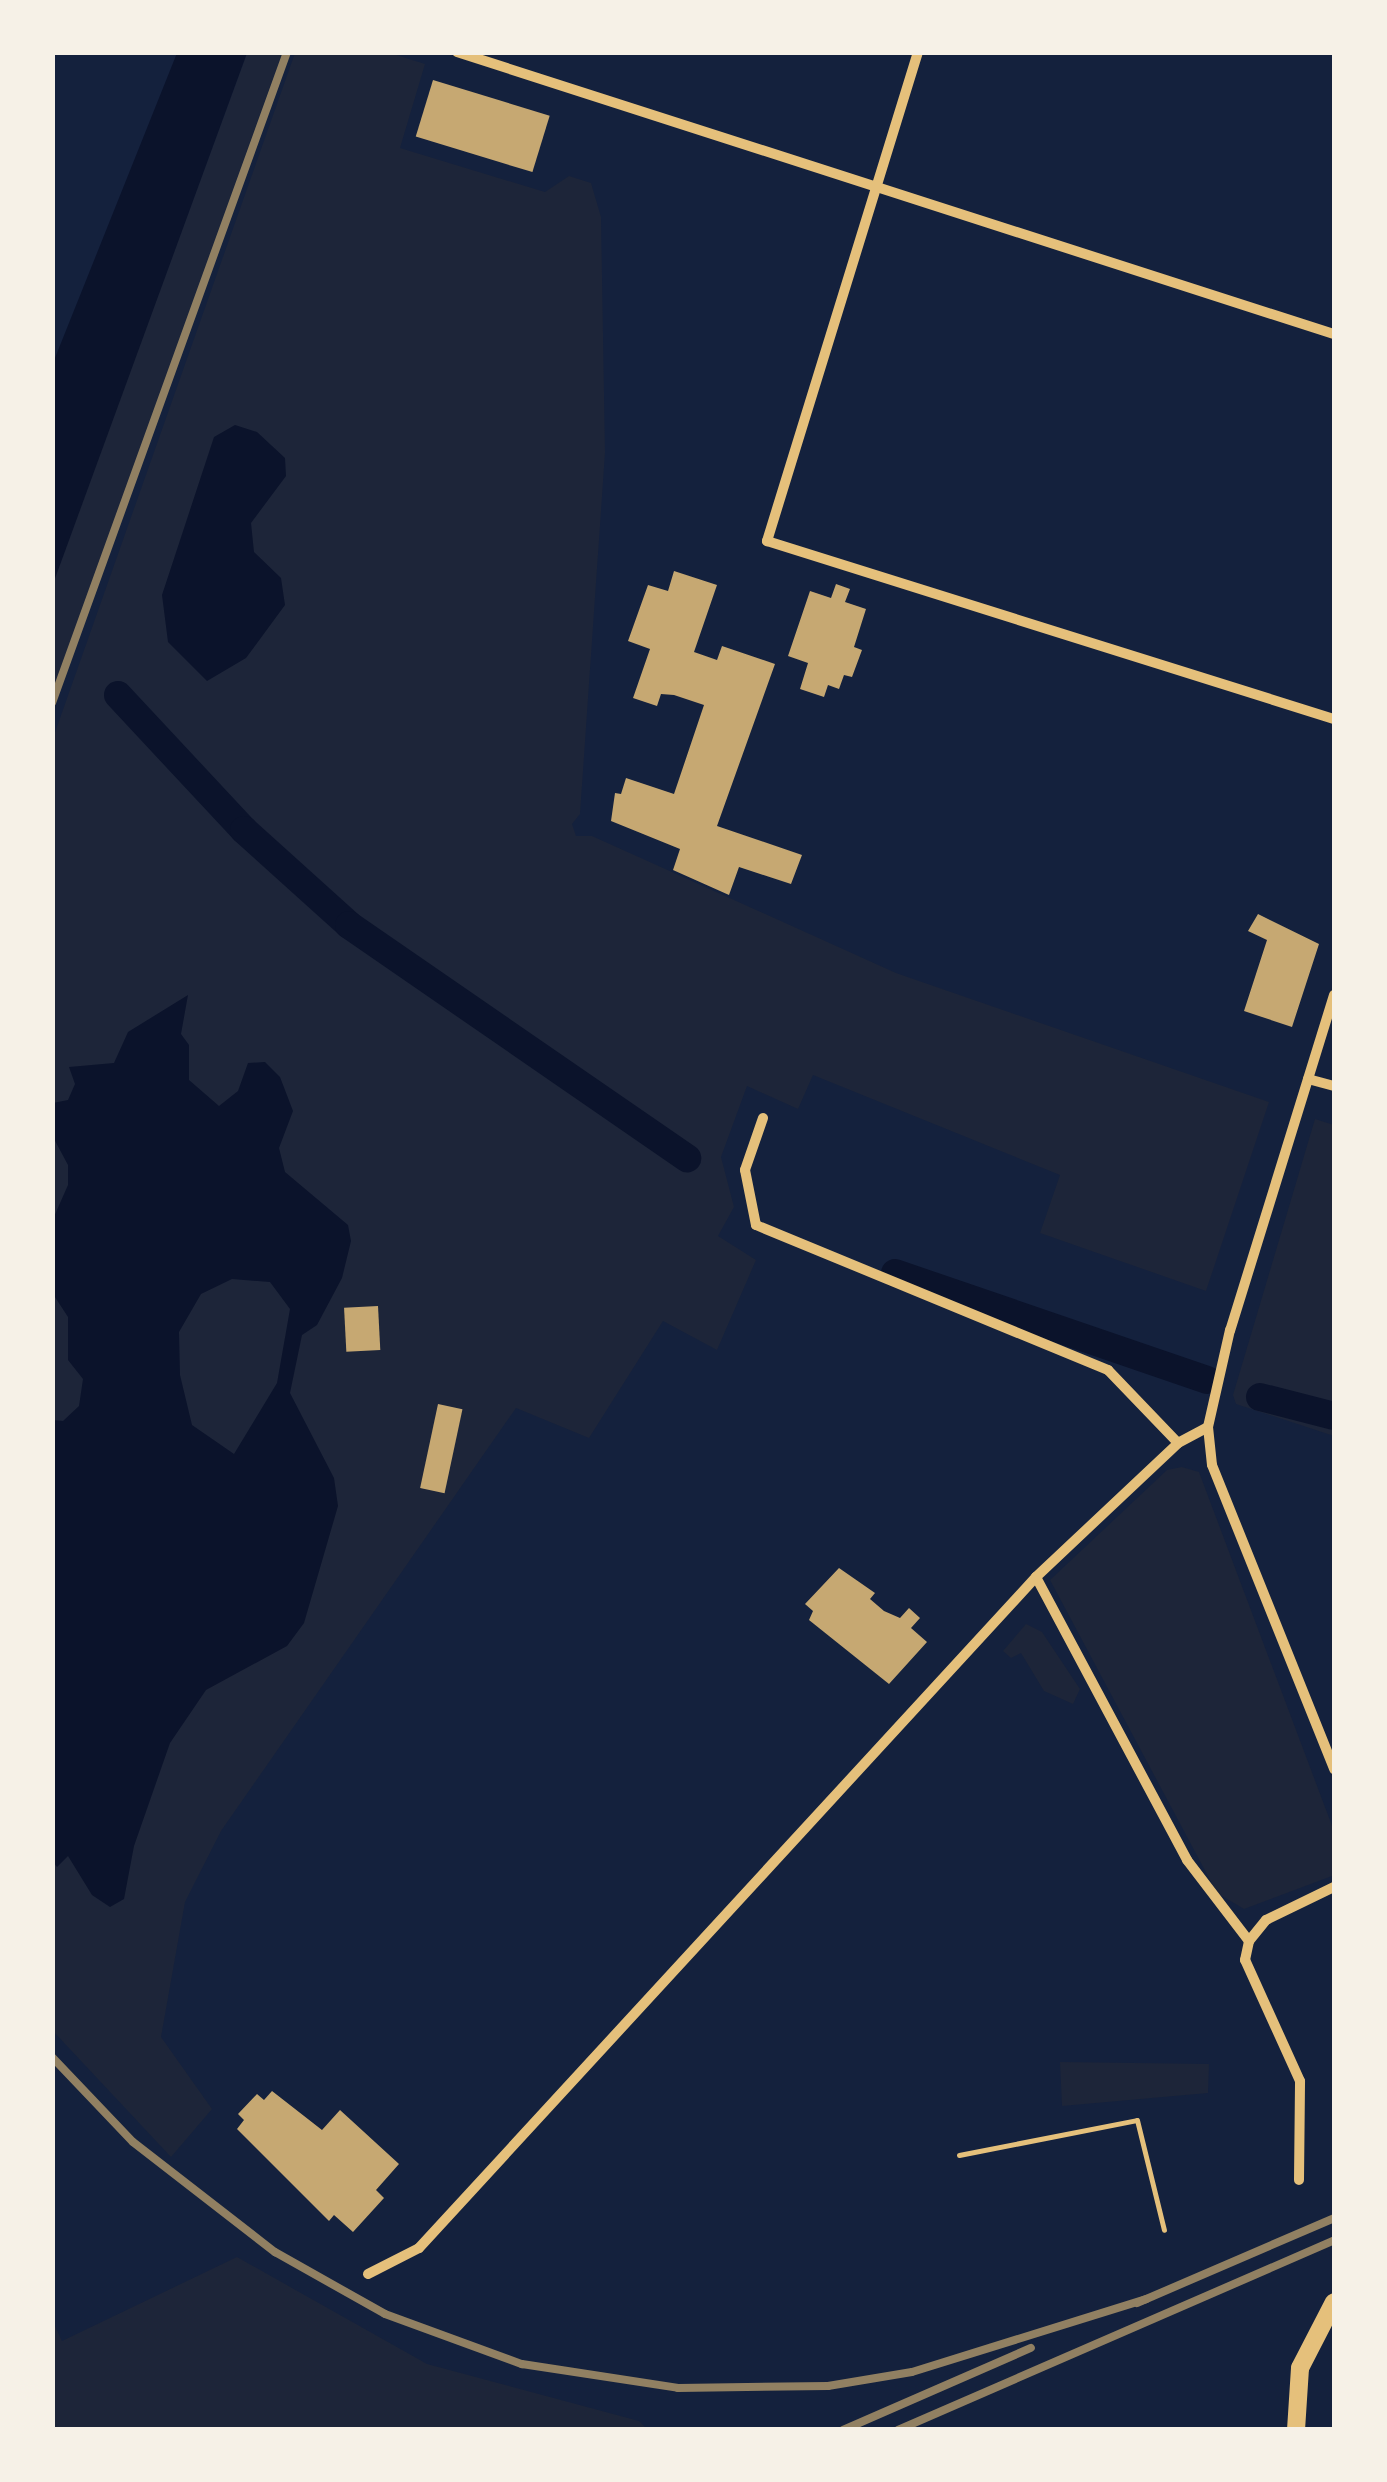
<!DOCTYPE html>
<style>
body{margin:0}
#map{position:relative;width:1387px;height:2482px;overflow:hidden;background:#14213d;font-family:"Archivo Narrow",sans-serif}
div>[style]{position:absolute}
.green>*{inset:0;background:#1d2539}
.water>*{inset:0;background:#0b132b}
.canal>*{height:28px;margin:-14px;padding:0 14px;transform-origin:14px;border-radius:14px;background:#0b132b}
.building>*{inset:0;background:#c6a872;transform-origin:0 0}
.path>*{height:5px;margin:-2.5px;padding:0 2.5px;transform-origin:2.5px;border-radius:2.5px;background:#e5c07b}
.minor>*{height:10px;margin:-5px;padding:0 5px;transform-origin:5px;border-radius:5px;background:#e5c07b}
.secondary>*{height:18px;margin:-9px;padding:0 9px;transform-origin:9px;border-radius:9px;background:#e5c07b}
.rail>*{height:8px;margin:-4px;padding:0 4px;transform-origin:4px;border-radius:4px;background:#918062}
span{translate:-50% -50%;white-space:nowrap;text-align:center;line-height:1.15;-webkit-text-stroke:10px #f6f1e7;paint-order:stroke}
.frame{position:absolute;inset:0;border:55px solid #f6f1e7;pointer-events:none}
</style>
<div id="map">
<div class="green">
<div style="clip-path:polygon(247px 53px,282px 53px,53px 689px,52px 584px)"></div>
<div style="clip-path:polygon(295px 53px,390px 53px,425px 64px,400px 148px,545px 192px,569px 176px,591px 183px,601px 217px,605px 453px,580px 814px,572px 824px,576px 836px,592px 836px,896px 973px,1269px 1102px,1206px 1291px,1040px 1233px,1060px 1175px,813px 1075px,798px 1109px,747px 1086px,721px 1157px,734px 1207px,718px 1236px,756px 1260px,717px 1350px,663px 1321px,589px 1438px,516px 1408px,221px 1831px,185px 1902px,161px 2037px,212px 2109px,171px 2157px,53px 2031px,53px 738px)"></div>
<div style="clip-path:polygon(1315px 1119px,1334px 1125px,1334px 1436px,1236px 1404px,1233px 1395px)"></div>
<div style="clip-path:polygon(1182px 1467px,1199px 1472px,1334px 1831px,1332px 1876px,1244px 1909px,1217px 1893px,1050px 1580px,1167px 1470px)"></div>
<div style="clip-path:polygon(1026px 1624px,1042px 1632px,1080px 1689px,1073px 1704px,1044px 1691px,1021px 1653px,1011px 1658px,1003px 1651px)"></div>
<div style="clip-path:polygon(1060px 2062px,1209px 2064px,1208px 2093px,1062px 2106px)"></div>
<div style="clip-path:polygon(237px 2257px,427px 2364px,639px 2421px,647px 2429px,53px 2429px,53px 2322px,62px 2341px)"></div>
</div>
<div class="water">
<div style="clip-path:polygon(177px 53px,247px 53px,53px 584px,53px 363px)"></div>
<div style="clip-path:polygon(235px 425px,257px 432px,285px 458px,286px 476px,251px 523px,254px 552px,281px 578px,285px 605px,246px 658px,207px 681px,168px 642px,162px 595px,214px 437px)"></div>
<div style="clip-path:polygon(evenodd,188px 995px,181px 1034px,189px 1045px,189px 1080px,219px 1106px,238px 1091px,248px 1063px,265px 1062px,280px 1077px,293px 1111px,279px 1148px,285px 1172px,348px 1225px,351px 1241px,342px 1278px,317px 1325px,302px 1335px,290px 1393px,334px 1478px,338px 1506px,304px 1623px,287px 1646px,206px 1690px,170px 1743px,134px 1846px,124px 1899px,110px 1907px,92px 1895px,68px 1856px,57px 1867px,53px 1862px,53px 1420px,63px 1421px,79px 1406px,83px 1379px,68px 1360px,68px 1317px,53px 1294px,53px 1219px,68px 1185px,68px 1165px,53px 1137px,53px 1103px,68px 1100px,75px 1084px,69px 1067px,114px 1063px,128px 1032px,188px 995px,232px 1279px,270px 1282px,290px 1309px,277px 1383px,234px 1454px,192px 1425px,180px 1375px,179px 1332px,201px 1294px,232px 1279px)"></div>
</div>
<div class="canal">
<div style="left:118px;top:695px;width:185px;rotate:47deg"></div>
<div style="left:244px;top:830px;width:142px;rotate:42.1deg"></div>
<div style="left:349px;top:925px;width:411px;rotate:34.6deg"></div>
<div style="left:895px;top:1273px;width:330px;rotate:18.9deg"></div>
<div style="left:1260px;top:1397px;width:76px;rotate:14.4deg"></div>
</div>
<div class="building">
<div style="left:433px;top:80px;width:122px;height:59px;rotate:17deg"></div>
<div style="clip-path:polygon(674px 571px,717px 585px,694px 652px,717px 660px,722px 646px,775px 664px,717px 826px,802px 855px,791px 884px,739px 867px,729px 895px,673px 870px,680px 849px,611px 821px,615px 793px,621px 794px,626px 778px,674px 794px,704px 705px,674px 695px,661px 694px,657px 706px,633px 698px,650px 649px,628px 641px,648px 585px,668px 591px)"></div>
<div style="clip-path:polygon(836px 584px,850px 589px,845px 602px,866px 609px,854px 647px,862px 650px,852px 677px,844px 675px,839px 689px,828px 685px,824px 697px,800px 689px,808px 663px,788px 656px,810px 591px,831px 598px)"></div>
<div style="clip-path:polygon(1258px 914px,1319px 944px,1292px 1027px,1244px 1011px,1267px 940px,1248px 931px)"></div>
<div style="left:378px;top:1306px;width:44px;height:34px;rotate:87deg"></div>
<div style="left:438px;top:1404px;width:25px;height:86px;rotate:12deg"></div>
<div style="clip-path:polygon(839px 1568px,875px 1593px,870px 1599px,884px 1611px,900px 1618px,909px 1608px,920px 1618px,911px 1628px,927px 1642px,889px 1684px,809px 1620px,813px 1611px,805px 1604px)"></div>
<div style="clip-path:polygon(272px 2091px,322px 2130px,340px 2110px,399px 2164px,376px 2190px,384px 2198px,353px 2232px,334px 2215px,329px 2221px,237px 2129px,244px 2120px,238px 2114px,257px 2094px,264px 2100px)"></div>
</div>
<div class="path">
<div style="left:959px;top:2155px;width:181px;rotate:-11.1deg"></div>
<div style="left:1137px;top:2120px;width:113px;rotate:76.2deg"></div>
</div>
<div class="minor">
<div style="left:457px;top:52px;width:921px;rotate:17.83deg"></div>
<div style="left:918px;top:52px;width:512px;rotate:107.16deg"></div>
<div style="left:767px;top:541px;width:594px;rotate:17.43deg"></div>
<div style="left:1334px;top:995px;width:351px;rotate:107.2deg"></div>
<div style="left:1230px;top:1330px;width:99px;rotate:102.8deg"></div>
<div style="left:1208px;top:1427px;width:38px;rotate:84deg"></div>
<div style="left:1212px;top:1465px;width:328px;rotate:68.1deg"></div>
<div style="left:1308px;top:1079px;width:27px;rotate:15deg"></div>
<div style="left:763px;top:1118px;width:55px;rotate:109.1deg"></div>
<div style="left:745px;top:1170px;width:56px;rotate:78.7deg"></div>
<div style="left:756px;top:1225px;width:381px;rotate:22.4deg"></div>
<div style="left:1108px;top:1370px;width:101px;rotate:46.2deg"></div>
<div style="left:1036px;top:1577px;width:321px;rotate:61.9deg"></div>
<div style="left:1187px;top:1860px;width:102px;rotate:52.6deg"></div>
<div style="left:1299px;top:2180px;width:99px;rotate:-89.4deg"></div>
<div style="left:1300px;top:2081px;width:133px;rotate:-114.4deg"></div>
<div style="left:1245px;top:1960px;width:19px;rotate:-78deg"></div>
<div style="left:1249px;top:1941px;width:27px;rotate:-51deg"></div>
<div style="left:1266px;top:1920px;width:76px;rotate:-25.9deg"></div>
<div style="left:368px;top:2274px;width:57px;rotate:-27deg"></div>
<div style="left:419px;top:2248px;width:912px;rotate:-47.4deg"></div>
<div style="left:1036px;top:1577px;width:195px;rotate:-43.3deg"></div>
<div style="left:1178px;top:1443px;width:34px;rotate:-28deg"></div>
</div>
<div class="secondary">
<div style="left:1296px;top:2430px;width:62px;rotate:-86.3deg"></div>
<div style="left:1300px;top:2368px;width:74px;rotate:-62.7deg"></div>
</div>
<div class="rail">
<div style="left:52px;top:703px;width:692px;rotate:-70.15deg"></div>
<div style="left:52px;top:2057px;width:117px;rotate:46.4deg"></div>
<div style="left:133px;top:2142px;width:180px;rotate:37.8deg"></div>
<div style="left:275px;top:2252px;width:126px;rotate:29.4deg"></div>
<div style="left:385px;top:2314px;width:146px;rotate:20.1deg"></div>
<div style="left:522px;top:2364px;width:158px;rotate:8.7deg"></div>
<div style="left:678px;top:2388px;width:150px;rotate:-0.8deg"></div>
<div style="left:828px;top:2386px;width:85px;rotate:-9.5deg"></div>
<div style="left:912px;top:2372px;width:246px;rotate:-17.3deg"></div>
<div style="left:1137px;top:2303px;width:215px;rotate:-23.3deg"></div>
<div style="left:843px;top:2430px;width:205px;rotate:-23.6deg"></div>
<div style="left:898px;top:2430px;width:476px;rotate:-23.5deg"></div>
</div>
<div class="frame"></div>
</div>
